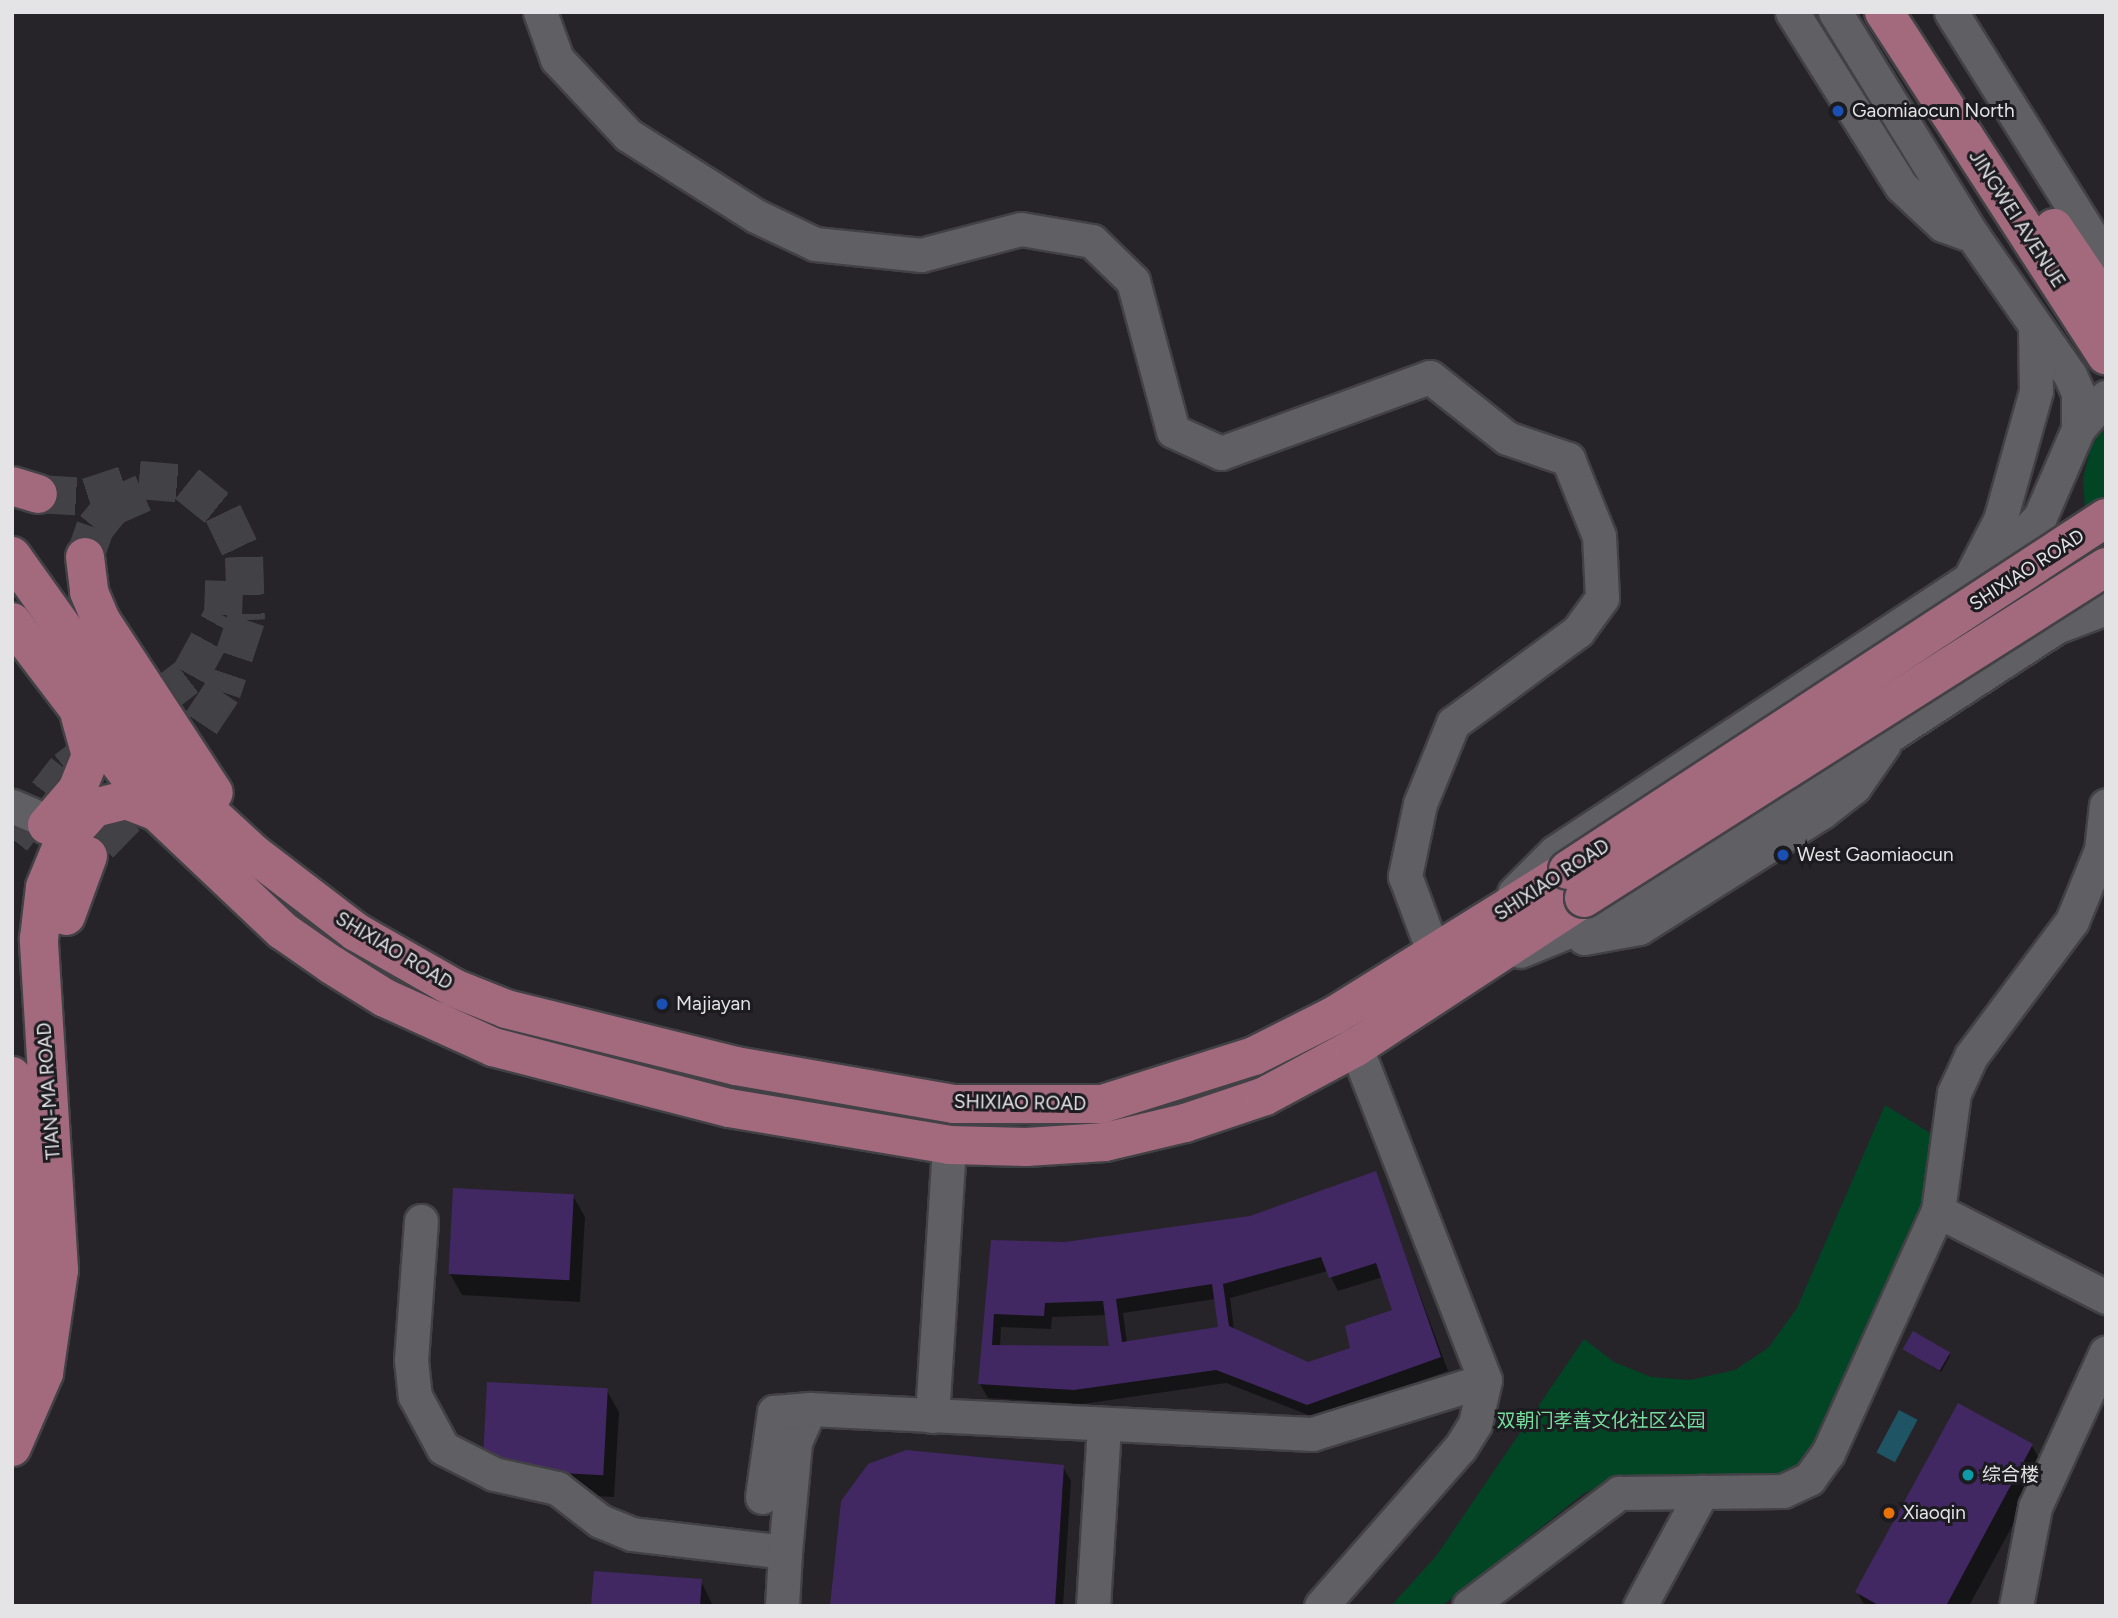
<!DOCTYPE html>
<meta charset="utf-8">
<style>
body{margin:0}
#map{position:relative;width:2118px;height:1618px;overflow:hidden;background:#262429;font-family:Figtree,"Noto Sans SC",sans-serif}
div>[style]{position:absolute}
.green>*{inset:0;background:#014525}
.water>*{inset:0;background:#1e5464;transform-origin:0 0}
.shadow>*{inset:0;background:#0007}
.building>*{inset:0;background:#412863;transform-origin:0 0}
.major-tunnel>*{height:38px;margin-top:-19px;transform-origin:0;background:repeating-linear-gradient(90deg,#424145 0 38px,transparent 0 57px)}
.roads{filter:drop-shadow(2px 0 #424145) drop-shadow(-2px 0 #424145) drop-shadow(0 2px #424145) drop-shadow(0 -2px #424145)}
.minor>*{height:33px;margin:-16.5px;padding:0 16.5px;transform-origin:16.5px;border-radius:16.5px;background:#605f64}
.major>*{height:38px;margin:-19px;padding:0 19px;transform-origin:19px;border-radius:19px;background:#a36a7e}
.bridges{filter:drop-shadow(2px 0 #424145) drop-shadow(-2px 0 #424145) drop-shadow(0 2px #424145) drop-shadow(0 -2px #424145)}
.major-bridge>*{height:38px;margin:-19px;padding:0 19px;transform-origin:19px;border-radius:19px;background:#a36a7e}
.dots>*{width:19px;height:19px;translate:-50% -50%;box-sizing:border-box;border:4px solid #1c1b1f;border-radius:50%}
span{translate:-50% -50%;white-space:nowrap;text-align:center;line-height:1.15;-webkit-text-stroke:6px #1c1b1f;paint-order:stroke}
.poi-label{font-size:19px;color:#e4e3e6}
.left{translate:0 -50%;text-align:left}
.street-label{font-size:19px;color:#e4e3e6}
.park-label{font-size:19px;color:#75dd9e}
.frame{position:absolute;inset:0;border:14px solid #e4e3e6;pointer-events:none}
</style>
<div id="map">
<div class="green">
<div style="clip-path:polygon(2106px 424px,2106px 548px,2085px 509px,2083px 478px,2091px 447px)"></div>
<div style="clip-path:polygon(1885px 1105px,1935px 1136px,1925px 1207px,1821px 1448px,1800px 1468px,1777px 1477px,1616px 1478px,1583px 1494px,1442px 1606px,1391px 1606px,1436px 1556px,1584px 1339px,1614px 1362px,1651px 1377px,1690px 1380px,1735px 1370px,1768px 1348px,1797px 1308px)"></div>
</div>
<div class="water">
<div style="left:1899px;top:1410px;width:21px;height:48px;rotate:28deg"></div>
</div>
<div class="shadow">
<div style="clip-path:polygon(evenodd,1375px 1173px,1448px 1371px,1316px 1418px,1226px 1383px,1083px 1404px,988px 1398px,980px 1384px,992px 1241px,1065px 1244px,1250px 1218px,1375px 1173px,1328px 1271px,1338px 1291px,1383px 1277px,1394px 1311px,1352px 1349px,1308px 1364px,1234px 1330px,1230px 1298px,1328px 1271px,1375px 1173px,1215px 1299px,1220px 1328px,1127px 1343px,1123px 1313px,1215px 1299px,1375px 1173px,1107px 1315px,1111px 1347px,1000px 1347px,1001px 1327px,1051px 1329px,1052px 1317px,1107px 1315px)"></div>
<div style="clip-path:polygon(573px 1196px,585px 1217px,580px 1302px,462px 1295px,450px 1274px)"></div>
<div style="clip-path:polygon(1905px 1350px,1949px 1353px,1950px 1356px,1941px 1372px)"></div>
<div style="clip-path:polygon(607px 1391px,619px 1412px,614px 1497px,496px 1490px)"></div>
<div style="clip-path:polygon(1958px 1406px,2032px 1446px,2044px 1467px,1969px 1606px,1865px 1606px,1857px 1592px)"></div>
<div style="clip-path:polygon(1063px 1467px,1071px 1481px,1063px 1606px,832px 1606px,842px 1502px)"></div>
<div style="clip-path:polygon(701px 1581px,713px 1606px,593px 1606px)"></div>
</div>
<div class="building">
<div style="clip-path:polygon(evenodd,1376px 1171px,1441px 1357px,1307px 1405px,1216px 1370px,1074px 1390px,978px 1384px,991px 1240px,1065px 1242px,1250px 1216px,1376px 1171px,1321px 1257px,1329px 1278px,1376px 1263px,1392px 1310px,1345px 1326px,1350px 1348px,1308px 1362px,1229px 1326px,1223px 1284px,1321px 1257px,1376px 1171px,1212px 1284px,1218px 1327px,1122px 1342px,1116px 1299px,1212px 1284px,1376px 1171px,1103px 1301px,1109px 1346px,992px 1345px,994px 1314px,1044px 1316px,1045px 1303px,1103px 1301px)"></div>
<div style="left:453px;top:1188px;width:121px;height:86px;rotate:3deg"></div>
<div style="left:1913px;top:1331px;width:43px;height:21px;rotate:30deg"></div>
<div style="left:487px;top:1382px;width:121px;height:87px;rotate:3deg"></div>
<div style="clip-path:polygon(1958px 1403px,2033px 1444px,1946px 1606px,1880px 1606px,1855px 1592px)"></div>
<div style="clip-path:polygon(906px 1450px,1064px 1465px,1055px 1606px,830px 1606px,841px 1501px,868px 1464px)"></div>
<div style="clip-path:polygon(594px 1571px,702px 1579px,700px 1606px,591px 1606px)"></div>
</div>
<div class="major-tunnel">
<div style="left:38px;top:494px;width:50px;rotate:3.4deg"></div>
<div style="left:88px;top:497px;width:54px;rotate:-18.4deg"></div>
<div style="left:139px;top:480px;width:48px;rotate:4.8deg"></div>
<div style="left:187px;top:484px;width:46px;rotate:38.9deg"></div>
<div style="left:223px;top:513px;width:49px;rotate:64.5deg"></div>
<div style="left:244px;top:557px;width:63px;rotate:88.2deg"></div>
<div style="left:246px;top:620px;width:76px;rotate:108.4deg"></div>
<div style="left:222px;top:692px;width:101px;rotate:123.7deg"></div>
<div style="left:166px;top:776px;width:112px;rotate:134.3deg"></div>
<div style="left:85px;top:557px;width:31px;rotate:-71deg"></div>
<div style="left:95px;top:528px;width:27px;rotate:-51deg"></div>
<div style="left:112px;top:507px;width:34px;rotate:-24deg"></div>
<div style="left:12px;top:839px;width:88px;rotate:-52deg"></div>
<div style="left:66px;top:770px;width:156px;rotate:-37.5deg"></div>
<div style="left:190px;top:675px;width:68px;rotate:-61.2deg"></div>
<div style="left:223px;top:615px;width:34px;rotate:-88deg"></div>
</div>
<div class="roads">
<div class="minor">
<div style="left:540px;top:12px;width:50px;rotate:70.1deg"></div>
<div style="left:557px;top:59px;width:104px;rotate:46.9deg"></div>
<div style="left:628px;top:135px;width:151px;rotate:32.3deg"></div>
<div style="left:756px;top:216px;width:65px;rotate:25.4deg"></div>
<div style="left:815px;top:244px;width:107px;rotate:5.9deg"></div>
<div style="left:921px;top:255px;width:103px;rotate:-14.6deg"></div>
<div style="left:1021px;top:229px;width:72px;rotate:9.6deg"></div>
<div style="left:1092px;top:241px;width:57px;rotate:44.3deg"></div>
<div style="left:1133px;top:281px;width:155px;rotate:75.1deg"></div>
<div style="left:1173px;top:431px;width:53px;rotate:24.6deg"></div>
<div style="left:1221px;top:453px;width:222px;rotate:-20deg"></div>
<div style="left:1430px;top:377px;width:98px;rotate:38.4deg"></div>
<div style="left:1507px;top:438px;width:65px;rotate:19deg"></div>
<div style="left:1568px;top:459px;width:83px;rotate:68.1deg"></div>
<div style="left:1599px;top:536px;width:62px;rotate:87.2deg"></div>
<div style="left:1602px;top:598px;width:41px;rotate:126deg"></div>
<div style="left:1578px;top:631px;width:155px;rotate:143.6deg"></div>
<div style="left:1453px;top:723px;width:87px;rotate:112.2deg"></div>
<div style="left:1420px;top:804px;width:74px;rotate:101.8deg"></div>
<div style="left:1405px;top:876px;width:83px;rotate:69.6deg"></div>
<div style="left:1792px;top:12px;width:205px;rotate:57.9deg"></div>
<div style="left:1901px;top:186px;width:57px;rotate:42.9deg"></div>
<div style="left:1943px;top:225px;width:32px;rotate:20deg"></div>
<div style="left:1835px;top:12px;width:263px;rotate:58.4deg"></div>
<div style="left:1973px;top:236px;width:169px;rotate:55.1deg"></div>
<div style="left:2070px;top:375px;width:20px;rotate:66deg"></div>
<div style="left:2078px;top:393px;width:36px;rotate:90deg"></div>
<div style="left:1951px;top:12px;width:292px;rotate:58deg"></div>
<div style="left:1973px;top:572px;width:59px;rotate:-62.6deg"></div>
<div style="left:2000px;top:520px;width:134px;rotate:-74.4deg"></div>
<div style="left:2036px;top:391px;width:65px;rotate:-90.9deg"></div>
<div style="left:12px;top:806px;width:40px;rotate:23.4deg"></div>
<div style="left:1514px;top:893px;width:58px;rotate:-45deg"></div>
<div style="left:1555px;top:852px;width:533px;rotate:-33.36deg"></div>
<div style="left:2000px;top:559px;width:58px;rotate:-46.4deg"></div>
<div style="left:2040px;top:517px;width:96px;rotate:-66.6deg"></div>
<div style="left:2078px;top:429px;width:43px;rotate:-48.8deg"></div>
<div style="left:1584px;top:938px;width:56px;rotate:-10.3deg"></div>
<div style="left:1639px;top:928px;width:217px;rotate:-32.4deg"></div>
<div style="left:1822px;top:812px;width:41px;rotate:-38deg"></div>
<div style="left:1854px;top:787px;width:52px;rotate:-55.1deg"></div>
<div style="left:1520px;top:951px;width:111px;rotate:-22.2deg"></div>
<div style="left:1623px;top:909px;width:517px;rotate:-33.07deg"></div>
<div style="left:2056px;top:627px;width:53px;rotate:-20.8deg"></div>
<div style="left:1938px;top:1211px;width:189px;rotate:27.1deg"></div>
<div style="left:421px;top:1221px;width:139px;rotate:94.1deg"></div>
<div style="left:411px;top:1360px;width:36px;rotate:84deg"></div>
<div style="left:415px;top:1396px;width:59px;rotate:61.7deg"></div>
<div style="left:443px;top:1448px;width:57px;rotate:27deg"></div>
<div style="left:494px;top:1474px;width:65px;rotate:12.5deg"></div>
<div style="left:557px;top:1488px;width:54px;rotate:37.5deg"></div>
<div style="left:600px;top:1521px;width:35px;rotate:22deg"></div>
<div style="left:632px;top:1534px;width:154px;rotate:6.7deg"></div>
<div style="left:785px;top:1552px;width:110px;rotate:-84.8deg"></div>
<div style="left:795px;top:1442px;width:36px;rotate:-66deg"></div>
<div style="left:810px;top:1409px;width:503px;rotate:2.85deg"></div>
<div style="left:1312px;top:1434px;width:181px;rotate:-17.3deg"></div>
<div style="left:1485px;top:1380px;width:357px;rotate:-111.2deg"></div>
<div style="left:932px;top:1416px;width:272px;rotate:-86.4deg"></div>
<div style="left:762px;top:1497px;width:86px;rotate:-82deg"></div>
<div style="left:774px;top:1412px;width:36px;rotate:-5deg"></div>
<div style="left:782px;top:1606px;width:54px;rotate:-86.8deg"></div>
<div style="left:1093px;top:1606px;width:180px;rotate:-86.5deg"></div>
<div style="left:1321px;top:1606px;width:210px;rotate:-48.7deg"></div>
<div style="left:1460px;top:1448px;width:28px;rotate:-58deg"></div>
<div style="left:1475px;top:1424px;width:45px;rotate:-77.2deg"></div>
<div style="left:1469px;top:1606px;width:188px;rotate:-37deg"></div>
<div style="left:1619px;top:1493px;width:164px;rotate:-0.7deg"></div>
<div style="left:1783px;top:1491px;width:29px;rotate:-25deg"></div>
<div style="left:1809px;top:1479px;width:32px;rotate:-54deg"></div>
<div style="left:1828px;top:1453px;width:266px;rotate:-65.6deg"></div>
<div style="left:1938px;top:1211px;width:119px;rotate:-82.3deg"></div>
<div style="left:1954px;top:1093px;width:41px;rotate:-65.3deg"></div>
<div style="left:1971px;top:1056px;width:169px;rotate:-53.2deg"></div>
<div style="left:2072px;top:921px;width:77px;rotate:-67.8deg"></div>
<div style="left:2101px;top:850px;width:45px;rotate:-83.7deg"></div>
<div style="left:1640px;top:1606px;width:130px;rotate:-61.5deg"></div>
<div style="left:2016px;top:1606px;width:101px;rotate:-79.1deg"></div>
<div style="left:2035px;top:1507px;width:170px;rotate:-65.4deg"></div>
</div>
<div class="major">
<div style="left:1884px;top:12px;width:409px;rotate:57.1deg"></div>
<div style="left:2054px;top:228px;width:93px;rotate:56deg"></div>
<div style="left:12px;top:486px;width:27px;rotate:17deg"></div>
<div style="left:12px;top:556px;width:238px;rotate:54.6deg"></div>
<div style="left:150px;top:750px;width:59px;rotate:48.4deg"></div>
<div style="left:189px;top:794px;width:87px;rotate:42.7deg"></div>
<div style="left:253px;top:853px;width:130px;rotate:37.5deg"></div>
<div style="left:356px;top:932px;width:113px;rotate:29.7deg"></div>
<div style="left:454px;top:988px;width:56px;rotate:22deg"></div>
<div style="left:506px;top:1009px;width:237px;rotate:13.9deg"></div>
<div style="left:736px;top:1066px;width:221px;rotate:9.9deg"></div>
<div style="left:954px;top:1104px;width:148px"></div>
<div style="left:1102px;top:1104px;width:159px;rotate:-17.5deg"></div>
<div style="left:1254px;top:1056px;width:91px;rotate:-26.8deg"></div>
<div style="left:1335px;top:1015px;width:274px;rotate:-31.9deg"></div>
<div style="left:85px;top:557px;width:35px;rotate:83deg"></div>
<div style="left:89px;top:592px;width:33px;rotate:67deg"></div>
<div style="left:102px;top:622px;width:204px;rotate:56.8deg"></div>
<div style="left:12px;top:622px;width:239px;rotate:52.7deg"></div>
<div style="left:157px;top:812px;width:173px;rotate:43.4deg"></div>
<div style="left:283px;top:931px;width:60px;rotate:34.8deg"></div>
<div style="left:332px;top:965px;width:62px;rotate:31.9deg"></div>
<div style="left:385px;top:998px;width:119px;rotate:24.4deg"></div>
<div style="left:493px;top:1047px;width:244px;rotate:14.5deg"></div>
<div style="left:729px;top:1108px;width:223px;rotate:9.5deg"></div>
<div style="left:949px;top:1145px;width:77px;rotate:1.5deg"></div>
<div style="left:1026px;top:1147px;width:79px;rotate:-3.6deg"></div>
<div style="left:1105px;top:1142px;width:82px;rotate:-13.4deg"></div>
<div style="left:1185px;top:1123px;width:84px;rotate:-18.6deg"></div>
<div style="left:1265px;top:1096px;width:103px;rotate:-28.3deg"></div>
<div style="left:1356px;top:1047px;width:272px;rotate:-33.2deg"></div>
<div style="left:47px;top:825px;width:46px;rotate:-49.4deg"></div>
<div style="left:77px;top:790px;width:37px;rotate:-68deg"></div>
<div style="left:91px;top:756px;width:41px;rotate:-105.4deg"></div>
<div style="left:66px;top:916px;width:64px;rotate:-69.9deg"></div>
<div style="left:12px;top:1076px;width:42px;rotate:73.3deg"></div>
<div style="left:12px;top:1377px;width:108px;rotate:-79.8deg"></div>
<div style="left:31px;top:1271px;width:140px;rotate:-92.5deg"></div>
<div style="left:12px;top:1447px;width:81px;rotate:-66.6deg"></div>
<div style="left:44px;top:1373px;width:104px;rotate:-81.7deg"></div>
<div style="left:59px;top:1270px;width:332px;rotate:-93.5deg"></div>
<div style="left:39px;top:939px;width:52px;rotate:-83.4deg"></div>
<div style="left:45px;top:887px;width:48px;rotate:-67.8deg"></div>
<div style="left:63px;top:843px;width:47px;rotate:-48.5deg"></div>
<div style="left:94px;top:808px;width:33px;rotate:-14deg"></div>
<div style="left:126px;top:800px;width:33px;rotate:21deg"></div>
</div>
</div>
<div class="bridges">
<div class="major-bridge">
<div style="left:1568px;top:870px;width:643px;rotate:-33.2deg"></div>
<div style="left:1584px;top:898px;width:618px;rotate:-32.38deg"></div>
</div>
</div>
<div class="dots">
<div style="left:1838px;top:111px;background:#1a4fb4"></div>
<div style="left:1783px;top:855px;background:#1a4fb4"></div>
<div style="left:662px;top:1004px;background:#1a4fb4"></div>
<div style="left:1968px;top:1475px;background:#0f9aa8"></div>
<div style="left:1889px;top:1513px;background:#e8710a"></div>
</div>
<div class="poi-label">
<span class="left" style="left:1852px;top:111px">Gaomiaocun North</span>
<span class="left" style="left:1797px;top:855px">West Gaomiaocun</span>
<span class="left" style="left:676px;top:1004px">Majiayan</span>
<span class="left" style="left:1982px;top:1475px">综合楼</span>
<span class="left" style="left:1903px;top:1513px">Xiaoqin</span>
</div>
<div class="street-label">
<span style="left:2017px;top:219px;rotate:57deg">JINGWEI AVENUE</span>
<span style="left:2027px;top:570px;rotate:-33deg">SHIXIAO ROAD</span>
<span style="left:1552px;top:880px;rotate:-33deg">SHIXIAO ROAD</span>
<span style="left:394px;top:951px;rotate:31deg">SHIXIAO ROAD</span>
<span style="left:49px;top:1091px;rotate:-94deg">TIAN-MA ROAD</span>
<span style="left:1020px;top:1103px;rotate:1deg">SHIXIAO ROAD</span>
</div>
<div class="park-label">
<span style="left:1601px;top:1421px">双朝门孝善文化社区公园</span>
</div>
<div class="frame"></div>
</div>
